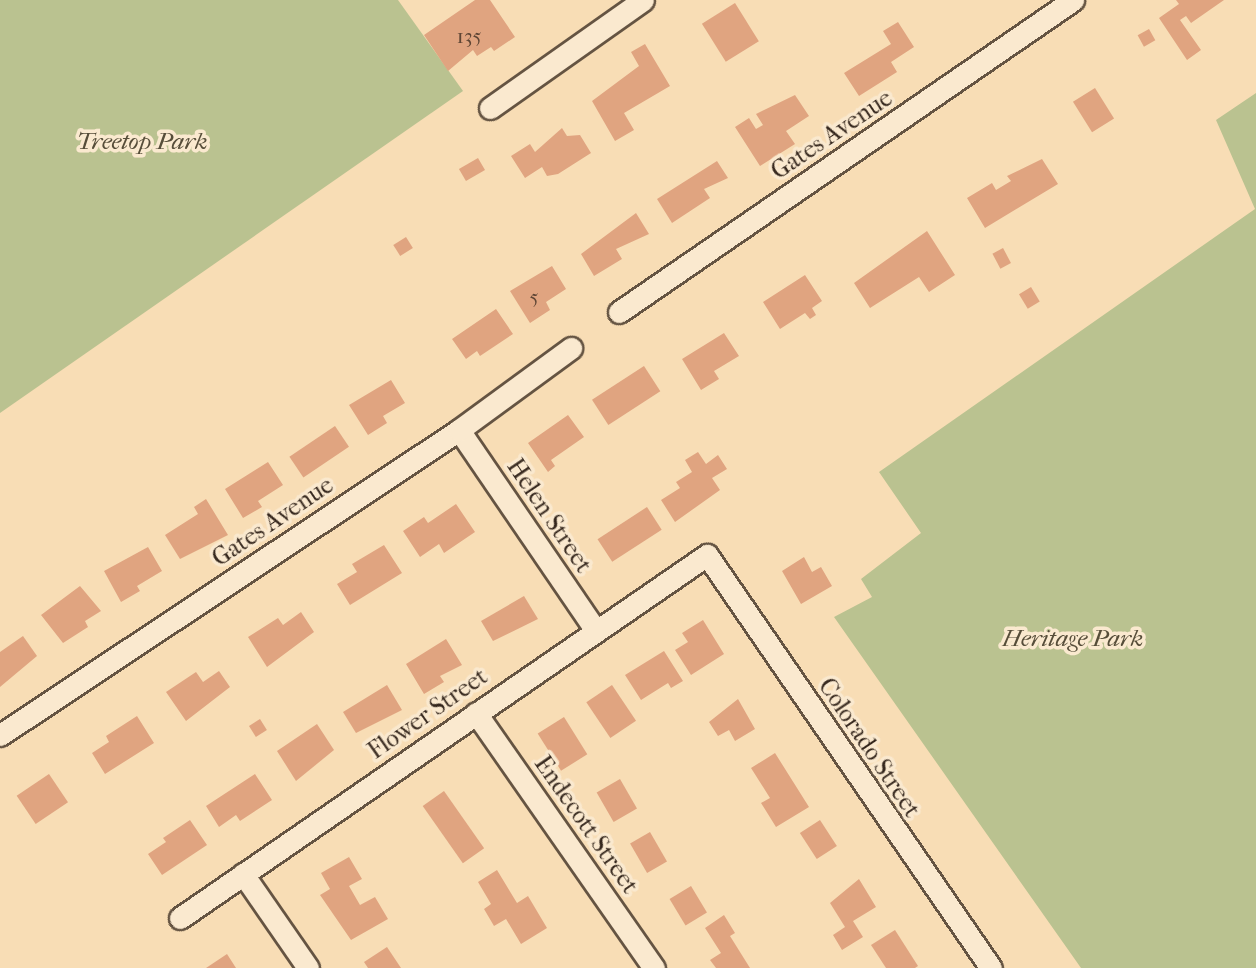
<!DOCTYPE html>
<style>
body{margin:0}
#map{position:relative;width:1256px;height:968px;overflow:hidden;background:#f8ddb5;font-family:"IM FELL French Canon",serif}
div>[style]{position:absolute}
.green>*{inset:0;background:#bac290}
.building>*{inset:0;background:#e0a480;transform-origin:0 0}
.roads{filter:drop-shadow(2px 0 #655442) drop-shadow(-2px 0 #655442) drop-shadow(0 2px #655442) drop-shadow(0 -2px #655442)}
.street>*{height:21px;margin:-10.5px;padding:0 10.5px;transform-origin:10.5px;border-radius:10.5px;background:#fae9cf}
span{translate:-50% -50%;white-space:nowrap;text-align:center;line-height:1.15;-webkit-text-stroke:7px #fae9cf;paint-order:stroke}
.number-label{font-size:21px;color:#5f4635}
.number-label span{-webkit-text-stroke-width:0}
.street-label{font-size:24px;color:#34261c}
.park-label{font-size:24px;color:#564d39;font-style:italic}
</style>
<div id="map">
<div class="green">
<div style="clip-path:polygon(0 0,398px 0,463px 91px,0 413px)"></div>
<div style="clip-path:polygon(1256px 93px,1256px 968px,1081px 968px,834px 617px,872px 597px,861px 579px,921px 533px,879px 472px,1255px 209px,1216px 120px)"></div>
</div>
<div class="building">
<div style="clip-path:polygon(475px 0,490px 0,515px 37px,494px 51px,491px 47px,477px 56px,473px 50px,448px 71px,424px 35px)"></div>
<div style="clip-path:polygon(1176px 0,1224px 0,1191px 23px,1186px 16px,1180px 20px,1201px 50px,1187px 60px,1159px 18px,1179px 4px)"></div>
<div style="left:735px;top:3px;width:45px;height:39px;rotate:58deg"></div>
<div style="clip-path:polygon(898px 22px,914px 47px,891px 62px,897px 72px,859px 96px,844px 73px,891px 44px,883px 31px)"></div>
<div style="left:1149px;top:29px;width:13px;height:13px;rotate:61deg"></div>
<div style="clip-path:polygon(645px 44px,670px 86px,624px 113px,634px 130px,615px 141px,592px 101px,639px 66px,631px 52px)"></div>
<div style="left:1095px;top:88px;width:36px;height:26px;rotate:58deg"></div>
<div style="clip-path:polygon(795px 95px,809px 116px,786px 131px,795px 144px,760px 166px,735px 127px,749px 118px,756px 129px,763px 125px,756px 114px)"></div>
<div style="clip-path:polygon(562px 128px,567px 136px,580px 135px,591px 153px,558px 174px,547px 176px,542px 167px,525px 178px,511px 156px,530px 144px,535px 152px)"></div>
<div style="left:478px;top:158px;width:14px;height:22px;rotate:60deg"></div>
<div style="clip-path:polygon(1042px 159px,1058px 184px,985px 228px,967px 198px,992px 183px,996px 190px,1011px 181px,1007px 176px)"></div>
<div style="clip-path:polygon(717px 161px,728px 178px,704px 189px,710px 198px,672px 223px,657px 199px)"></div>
<div style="clip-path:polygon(636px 213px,649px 234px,616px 249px,622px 259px,594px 276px,581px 254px)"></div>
<div style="clip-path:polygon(927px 231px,955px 275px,929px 292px,919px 277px,870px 308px,854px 283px)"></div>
<div style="left:406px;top:237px;width:13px;height:15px;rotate:58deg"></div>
<div style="left:1003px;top:248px;width:17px;height:12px;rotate:62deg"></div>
<div style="clip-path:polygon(552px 266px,566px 289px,546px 302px,550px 310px,530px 323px,510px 291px)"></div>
<div style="clip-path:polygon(805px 275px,822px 301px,812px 308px,816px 315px,810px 319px,805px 313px,780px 329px,763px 302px)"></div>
<div style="left:1031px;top:287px;width:17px;height:14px;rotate:59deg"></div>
<div style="clip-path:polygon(496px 309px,513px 334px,480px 356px,477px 351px,466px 359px,452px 339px)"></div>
<div style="clip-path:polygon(724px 333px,739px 356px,714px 371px,719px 379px,701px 390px,682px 359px)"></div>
<div style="left:644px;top:366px;width:30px;height:62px;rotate:57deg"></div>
<div style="clip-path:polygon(391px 380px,405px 403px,383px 416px,387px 423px,368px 435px,349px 405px)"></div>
<div style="clip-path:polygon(568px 415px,584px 437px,551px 460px,555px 466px,548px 472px,528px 443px)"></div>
<div style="left:335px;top:426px;width:25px;height:55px;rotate:56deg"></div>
<div style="clip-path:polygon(698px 452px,706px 464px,718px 455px,727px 469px,712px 478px,720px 490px,675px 522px,661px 500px,680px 488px,676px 482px,692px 472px,685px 460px)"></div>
<div style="clip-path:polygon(268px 462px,283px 485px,258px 501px,262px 507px,243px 518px,225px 489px)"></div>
<div style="clip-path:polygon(206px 499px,228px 535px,180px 559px,165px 535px,198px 514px,194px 507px)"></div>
<div style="clip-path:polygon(456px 504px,475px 532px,444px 553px,439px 544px,420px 557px,403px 531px,424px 517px,428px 523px)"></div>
<div style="left:647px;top:507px;width:27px;height:59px;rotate:57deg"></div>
<div style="clip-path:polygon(384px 545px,402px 573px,350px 605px,337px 584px,357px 572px,352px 564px)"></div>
<div style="clip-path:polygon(148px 547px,162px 571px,137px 586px,140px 591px,121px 602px,104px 571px)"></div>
<div style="clip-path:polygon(804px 557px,812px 572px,821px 567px,832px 586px,801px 604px,782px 571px)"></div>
<div style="clip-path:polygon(80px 586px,101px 611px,85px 621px,88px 627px,63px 643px,41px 615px)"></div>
<div style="clip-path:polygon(524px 596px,538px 619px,493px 641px,481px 621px)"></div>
<div style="clip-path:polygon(301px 612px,314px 632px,267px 667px,248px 637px,278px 618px,283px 625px)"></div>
<div style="clip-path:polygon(703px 620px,724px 654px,691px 675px,675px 650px,688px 642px,682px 633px)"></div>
<div style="clip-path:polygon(23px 636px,37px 656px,0 687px,0 652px)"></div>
<div style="clip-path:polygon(446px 639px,462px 665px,440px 676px,444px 682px,424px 694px,406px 664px)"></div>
<div style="clip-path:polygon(664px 651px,683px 681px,671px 688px,668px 683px,641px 700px,625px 675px)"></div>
<div style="clip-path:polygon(219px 671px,230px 687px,186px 721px,166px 692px,196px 672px,203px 682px)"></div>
<div style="clip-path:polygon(387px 685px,402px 710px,356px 733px,343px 712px)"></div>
<div style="left:612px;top:685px;width:43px;height:31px;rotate:56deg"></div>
<div style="clip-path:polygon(738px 699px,755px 729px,735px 741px,729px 730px,718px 736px,709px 722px)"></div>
<div style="clip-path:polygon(137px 716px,154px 743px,105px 774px,92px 753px,109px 742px,106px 736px)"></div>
<div style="left:564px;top:717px;width:44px;height:31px;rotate:58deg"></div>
<div style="left:260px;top:719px;width:13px;height:13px;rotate:58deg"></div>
<div style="clip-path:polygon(317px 724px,334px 750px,296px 781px,277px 751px)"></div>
<div style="clip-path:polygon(775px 753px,809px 807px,776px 827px,761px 803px,770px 798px,751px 768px)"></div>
<div style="left:49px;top:774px;width:34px;height:39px;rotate:56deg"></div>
<div style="clip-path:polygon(255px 774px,272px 800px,240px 821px,236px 815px,219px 827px,206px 806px)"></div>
<div style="left:620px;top:779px;width:34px;height:27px;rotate:60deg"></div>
<div style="left:444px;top:791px;width:70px;height:26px;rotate:55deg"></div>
<div style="clip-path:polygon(190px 820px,207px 845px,162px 875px,148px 854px,166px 842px,163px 838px)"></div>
<div style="left:820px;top:820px;width:31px;height:24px;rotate:57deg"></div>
<div style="left:650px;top:832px;width:34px;height:23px;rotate:60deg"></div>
<div style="clip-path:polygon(349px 857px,362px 879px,349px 886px,360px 905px,375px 897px,388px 919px,351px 940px,320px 895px,330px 889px,321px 873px)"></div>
<div style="clip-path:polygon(497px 870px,517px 903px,528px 896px,547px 928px,521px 944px,506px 919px,494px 926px,484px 909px,491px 904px,478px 882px)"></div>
<div style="clip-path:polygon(859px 879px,876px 907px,853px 921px,863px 937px,842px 950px,833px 935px,845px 927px,830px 903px)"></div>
<div style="left:691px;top:886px;width:31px;height:25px;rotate:59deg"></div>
<div style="clip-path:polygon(724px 915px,735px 933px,730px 936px,750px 968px,716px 968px,710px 960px,721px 953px,705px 928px)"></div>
<div style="clip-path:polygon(895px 930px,918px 966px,915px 968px,886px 968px,871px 945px)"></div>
<div style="clip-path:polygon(387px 947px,401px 968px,368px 968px,364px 962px)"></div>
<div style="clip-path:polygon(227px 954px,236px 968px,206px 968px)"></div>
</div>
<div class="roads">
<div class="street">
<div style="left:490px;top:108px;width:187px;rotate:-35.2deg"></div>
<div style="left:619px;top:312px;width:551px;rotate:-34.5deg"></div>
<div style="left:459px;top:430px;width:243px;rotate:55.7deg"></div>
<div style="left:476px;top:713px;width:311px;rotate:55.1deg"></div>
<div style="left:0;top:735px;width:551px;rotate:-33.6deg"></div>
<div style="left:459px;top:430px;width:139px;rotate:-36.2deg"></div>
<div style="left:243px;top:874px;width:114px;rotate:55.3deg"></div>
<div style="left:180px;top:918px;width:640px;rotate:-34.56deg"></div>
<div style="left:707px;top:555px;width:501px;rotate:55.49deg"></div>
</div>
</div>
<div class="number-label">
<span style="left:469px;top:36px">135</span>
<span style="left:534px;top:297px">5</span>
</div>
<div class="street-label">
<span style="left:832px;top:135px;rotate:-34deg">Gates Avenue</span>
<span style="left:549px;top:516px;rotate:56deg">Helen Street</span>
<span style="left:273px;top:522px;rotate:-34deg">Gates Avenue</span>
<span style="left:428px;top:714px;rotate:-35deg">Flower Street</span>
<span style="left:869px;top:748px;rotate:56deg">Colorado Street</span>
<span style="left:586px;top:825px;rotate:55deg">Endecott Street</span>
</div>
<div class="park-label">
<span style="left:142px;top:142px">Treetop Park</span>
<span style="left:1073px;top:639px">Heritage Park</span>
</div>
</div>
